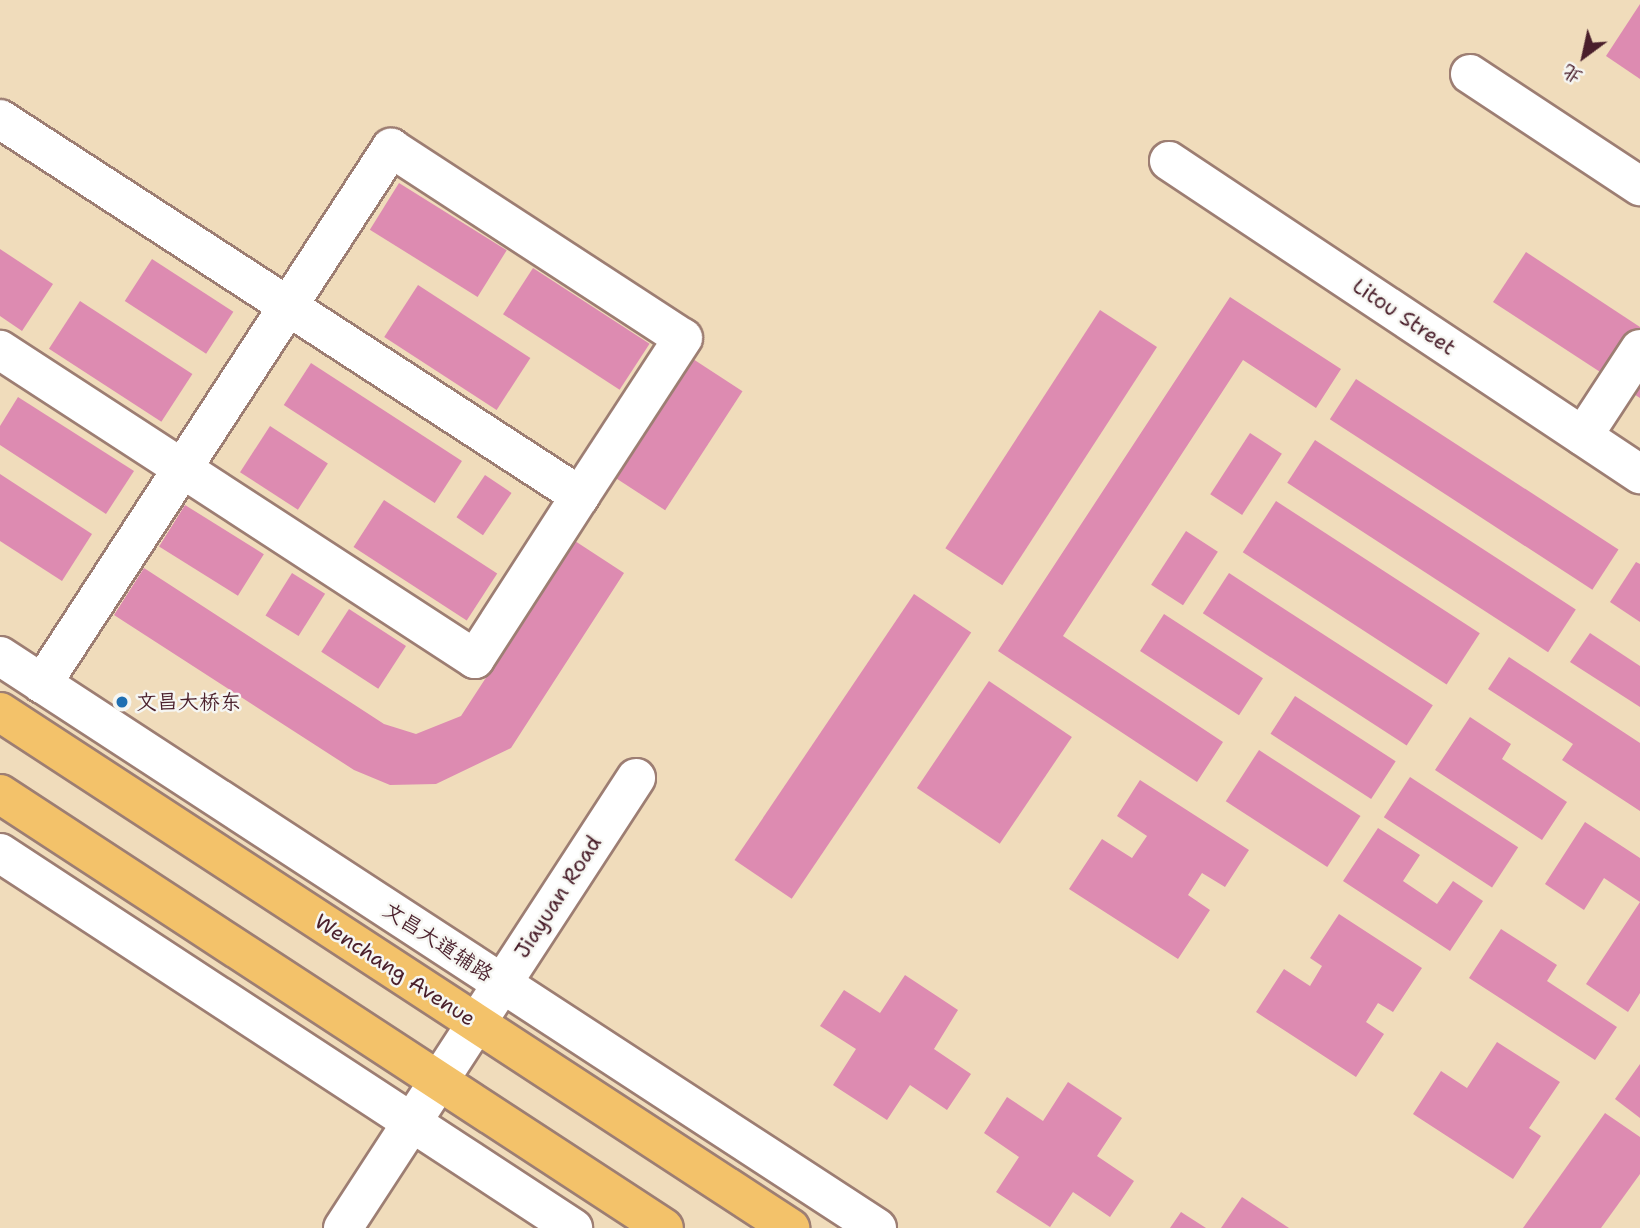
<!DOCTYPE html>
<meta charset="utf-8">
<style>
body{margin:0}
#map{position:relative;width:1640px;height:1228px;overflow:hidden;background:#f0dcbb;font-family:"Shantell Sans","LXGW WenKai TC",sans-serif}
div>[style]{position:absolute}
.building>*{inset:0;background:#dd8bb1;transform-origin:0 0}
.roads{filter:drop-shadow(2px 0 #9d7e73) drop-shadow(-2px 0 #9d7e73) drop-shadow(0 2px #9d7e73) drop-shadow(0 -2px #9d7e73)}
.minor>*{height:38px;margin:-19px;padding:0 19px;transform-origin:19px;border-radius:19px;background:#fff}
.major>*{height:38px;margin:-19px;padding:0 19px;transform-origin:19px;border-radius:19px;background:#f3c26a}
.dots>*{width:19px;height:19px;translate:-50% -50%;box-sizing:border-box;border:4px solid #f6f6f2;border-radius:50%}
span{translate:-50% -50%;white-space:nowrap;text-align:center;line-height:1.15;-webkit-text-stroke:5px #f6f6f2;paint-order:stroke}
.street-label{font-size:21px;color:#4a1f2b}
.poi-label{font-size:21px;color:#4a1f2b}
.left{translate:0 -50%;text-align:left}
.north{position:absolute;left:1549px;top:21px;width:70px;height:70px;-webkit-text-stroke:5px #f6f6f2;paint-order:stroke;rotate:213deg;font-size:19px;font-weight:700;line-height:28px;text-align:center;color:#4a1f2b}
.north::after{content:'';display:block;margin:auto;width:24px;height:32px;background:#4a1f2b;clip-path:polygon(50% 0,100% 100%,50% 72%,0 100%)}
</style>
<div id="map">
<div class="building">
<div style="clip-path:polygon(1640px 4px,1640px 79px,1606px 56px)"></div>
<div style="left:399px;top:183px;width:127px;height:55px;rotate:32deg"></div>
<div style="clip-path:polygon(0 249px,53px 284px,22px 331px,0 316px)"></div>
<div style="clip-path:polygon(1526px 252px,1640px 327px,1640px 398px,1493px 302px)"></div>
<div style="left:152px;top:259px;width:97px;height:50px;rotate:33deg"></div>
<div style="left:533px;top:268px;width:139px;height:55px;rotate:33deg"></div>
<div style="left:418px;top:285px;width:134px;height:62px;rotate:33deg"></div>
<div style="clip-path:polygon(1230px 297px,1341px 369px,1316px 408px,1243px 360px,1063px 636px,1223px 742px,1197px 782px,998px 651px)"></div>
<div style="left:80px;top:301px;width:134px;height:57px;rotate:33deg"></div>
<div style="left:1100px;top:310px;width:68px;height:284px;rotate:33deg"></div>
<div style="left:693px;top:359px;width:59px;height:142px;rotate:33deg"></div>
<div style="left:311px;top:363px;width:180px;height:50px;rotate:33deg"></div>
<div style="left:1356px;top:379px;width:313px;height:48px;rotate:33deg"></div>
<div style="clip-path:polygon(18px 397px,134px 471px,106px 514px,0 445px,0 426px)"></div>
<div style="left:270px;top:426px;width:69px;height:55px;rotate:33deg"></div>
<div style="left:1250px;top:433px;width:38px;height:73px;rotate:33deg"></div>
<div style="left:1315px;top:440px;width:311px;height:51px;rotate:33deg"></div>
<div style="clip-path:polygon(0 474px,92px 534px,62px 581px,0 541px)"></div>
<div style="left:485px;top:475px;width:32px;height:51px;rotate:34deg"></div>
<div style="left:384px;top:500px;width:135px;height:56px;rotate:33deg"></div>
<div style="left:1276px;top:501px;width:243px;height:61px;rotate:33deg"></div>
<div style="left:185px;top:505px;width:93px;height:49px;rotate:32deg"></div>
<div style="left:1186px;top:531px;width:38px;height:64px;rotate:33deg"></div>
<div style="clip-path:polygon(575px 541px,624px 573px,511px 748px,436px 784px,390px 785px,354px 770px,114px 615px,144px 568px,384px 724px,416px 734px,461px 716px)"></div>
<div style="clip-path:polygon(1636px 562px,1640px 564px,1640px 622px,1610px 602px)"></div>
<div style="left:292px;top:573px;width:39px;height:50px;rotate:32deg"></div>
<div style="left:1229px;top:573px;width:243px;height:48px;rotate:33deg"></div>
<div style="left:914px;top:594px;width:69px;height:321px;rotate:34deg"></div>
<div style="left:349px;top:609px;width:68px;height:51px;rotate:33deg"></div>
<div style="left:1164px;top:614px;width:118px;height:44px;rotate:33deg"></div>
<div style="clip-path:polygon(1590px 633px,1640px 666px,1640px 707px,1570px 662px)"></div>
<div style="clip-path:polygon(1509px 657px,1640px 743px,1640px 811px,1562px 760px,1573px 744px,1488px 689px)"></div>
<div style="left:989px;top:681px;width:100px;height:129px;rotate:34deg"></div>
<div style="left:1295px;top:696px;width:120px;height:45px;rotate:33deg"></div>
<div style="clip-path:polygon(1470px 717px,1511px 744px,1502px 759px,1567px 802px,1542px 840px,1435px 770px)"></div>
<div style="left:1259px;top:750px;width:121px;height:61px;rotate:33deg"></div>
<div style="left:1410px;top:777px;width:129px;height:48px;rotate:33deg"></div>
<div style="clip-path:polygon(1140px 780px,1249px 850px,1225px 887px,1202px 873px,1188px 895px,1210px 910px,1178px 959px,1069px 889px,1102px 839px,1132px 858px,1147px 836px,1117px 816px)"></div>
<div style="clip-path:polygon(1585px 822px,1640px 858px,1640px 993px,1628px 1012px,1586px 984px,1640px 902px,1604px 878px,1584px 910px,1545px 884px)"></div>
<div style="clip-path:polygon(1378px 828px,1420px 855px,1403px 881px,1437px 904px,1453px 881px,1483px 901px,1450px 951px,1343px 881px)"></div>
<div style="clip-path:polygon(1339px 914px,1422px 968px,1393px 1012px,1378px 1003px,1366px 1022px,1384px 1034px,1356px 1077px,1256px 1012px,1284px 969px,1310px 986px,1322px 966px,1310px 958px)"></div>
<div style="clip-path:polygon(1501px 929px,1557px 965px,1547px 981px,1617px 1027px,1595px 1060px,1469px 978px)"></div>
<div style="clip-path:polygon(905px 975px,958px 1010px,934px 1049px,971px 1074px,947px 1110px,910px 1085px,887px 1120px,833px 1085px,856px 1049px,820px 1026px,844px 990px,880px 1013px)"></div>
<div style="clip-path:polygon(1497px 1042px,1560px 1082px,1529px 1128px,1541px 1136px,1513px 1179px,1413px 1114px,1441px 1071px,1467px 1088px)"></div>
<div style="clip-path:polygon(1640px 1064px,1640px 1118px,1615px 1099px)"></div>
<div style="clip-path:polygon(1068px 1082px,1122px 1118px,1097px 1156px,1134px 1181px,1110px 1217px,1073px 1192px,1050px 1227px,996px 1192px,1019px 1157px,984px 1133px,1007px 1097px,1043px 1121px)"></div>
<div style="clip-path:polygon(1605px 1113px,1640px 1137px,1640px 1174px,1601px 1228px,1523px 1228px)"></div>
<div style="clip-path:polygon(1242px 1197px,1289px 1228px,1221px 1228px)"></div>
<div style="clip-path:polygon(1181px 1212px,1206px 1228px,1170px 1228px)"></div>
</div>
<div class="roads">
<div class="minor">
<div style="left:1470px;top:74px;width:204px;rotate:33.4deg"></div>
<div style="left:0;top:119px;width:692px;rotate:33.02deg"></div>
<div style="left:580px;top:496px;width:194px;rotate:122.8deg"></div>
<div style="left:475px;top:659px;width:567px;rotate:-146.95deg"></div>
<div style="left:1169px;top:161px;width:566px;rotate:33.61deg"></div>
<div style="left:1583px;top:436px;width:104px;rotate:-56.8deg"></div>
<div style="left:0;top:656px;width:1047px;rotate:33.11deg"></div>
<div style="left:42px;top:684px;width:640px;rotate:-56.93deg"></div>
<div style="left:391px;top:148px;width:348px;rotate:33.1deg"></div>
<div style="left:683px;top:338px;width:189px;rotate:123.1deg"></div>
<div style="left:0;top:853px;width:685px;rotate:33.2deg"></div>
<div style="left:343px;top:1228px;width:537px;rotate:-56.93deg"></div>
</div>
<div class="major">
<div style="left:0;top:712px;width:944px;rotate:33.15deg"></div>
<div style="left:0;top:794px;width:793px;rotate:33.17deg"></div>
</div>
</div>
<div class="dots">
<div style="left:122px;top:702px;background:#1f6fb2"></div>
</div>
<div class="street-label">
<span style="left:1404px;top:317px;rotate:34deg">Litou Street</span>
<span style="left:558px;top:897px;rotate:-57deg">Jiayuan Road</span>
<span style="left:438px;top:942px;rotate:33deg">文昌大道辅路</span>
<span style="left:395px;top:970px;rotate:33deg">Wenchang Avenue</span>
</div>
<div class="poi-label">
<span class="left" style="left:136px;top:702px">文昌大桥东</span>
</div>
<div class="north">北</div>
</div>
